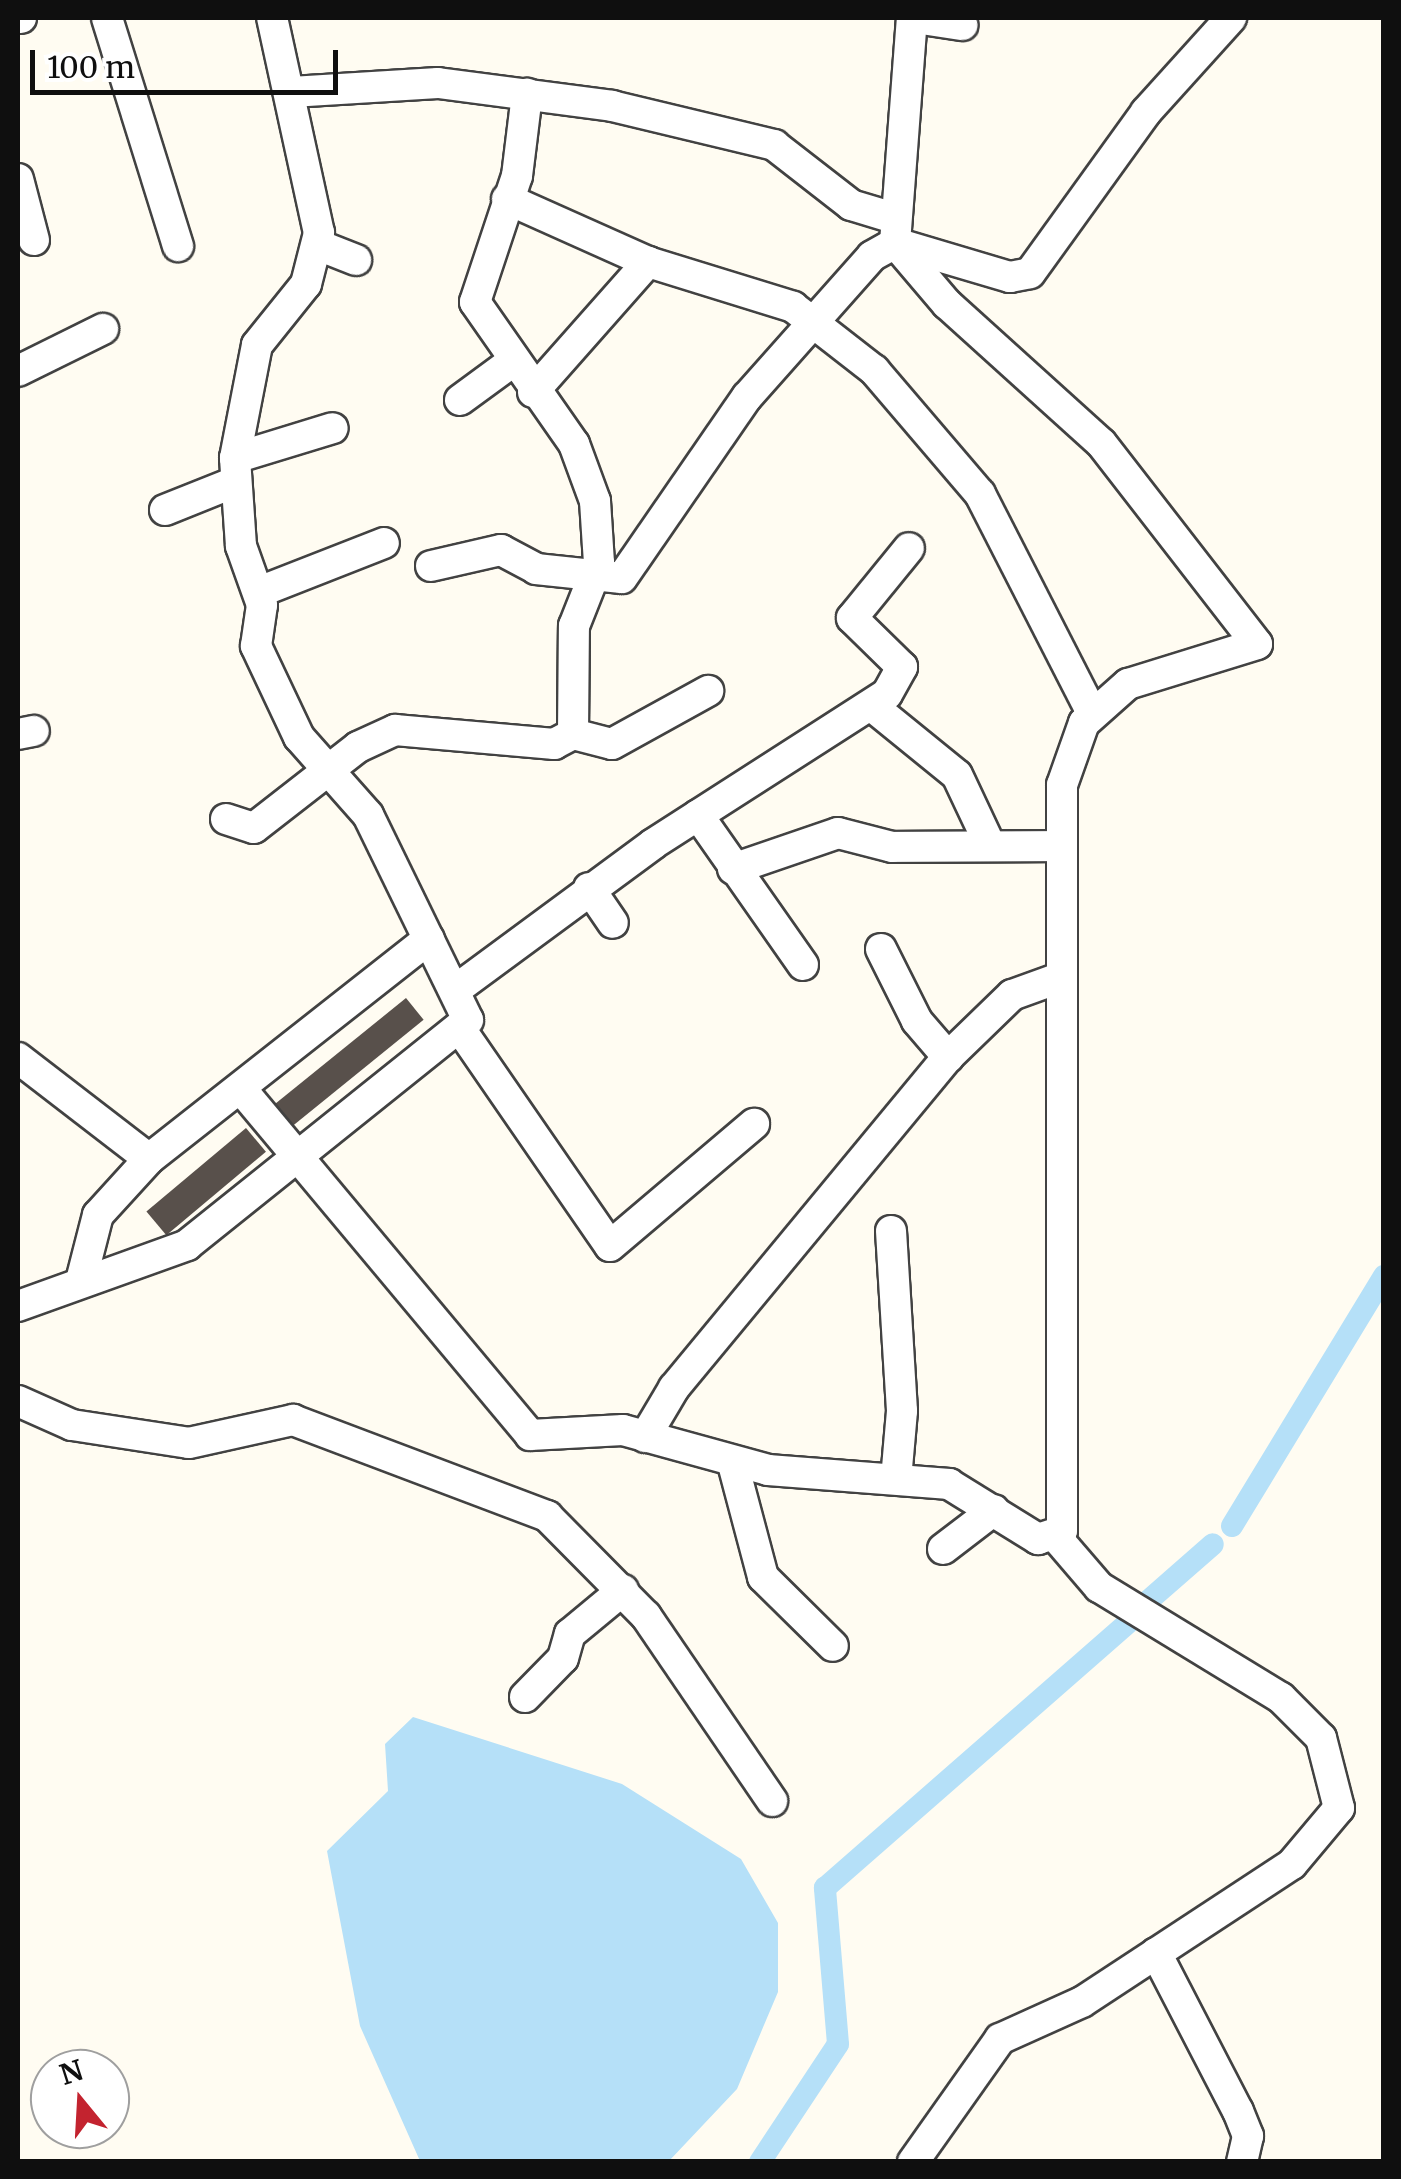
<!DOCTYPE html>
<style>
body{margin:0}
#map{position:relative;width:1401px;height:2179px;overflow:hidden;background:#fffcf2;font-family:Merriweather,serif}
div>[style]{position:absolute}
.water>*{inset:0;background:#b5e0f8}
.canal>*{height:22px;margin:-11px;padding:0 11px;transform-origin:11px;border-radius:11px;background:#b5e0f8}
.building>*{inset:0;background:#58504b;transform-origin:0 0}
.roads{filter:drop-shadow(2px 0 #424242) drop-shadow(-2px 0 #424242) drop-shadow(0 2px #424242) drop-shadow(0 -2px #424242)}
.minor>*{height:30px;margin:-15px;padding:0 15px;transform-origin:15px;border-radius:15px;background:#fff}
span{translate:-50% -50%;white-space:nowrap;text-align:center;line-height:1.15;-webkit-text-stroke:10px #fff;paint-order:stroke}
.frame{position:absolute;inset:0;border:20px solid #0f0f0f;pointer-events:none}
.north{position:absolute;left:30px;top:2049px;width:100px;height:100px;box-sizing:border-box;background:#fff;border:2px solid #9f9f9f;border-radius:50%;rotate:342deg;font-size:28px;font-weight:700;line-height:40px;text-align:center;color:#0f0f0f}
.north::after{content:'';display:block;margin:auto;width:35px;height:45px;background:#c3232f;clip-path:polygon(50% 0,100% 100%,50% 72%,0 100%)}
.scale{position:absolute;left:30px;top:50px;width:308px;height:45px;box-sizing:border-box;border:5px solid #0f0f0f;border-top:0;padding-left:12px;font-size:30px;line-height:35px;white-space:nowrap;color:#0f0f0f;-webkit-text-stroke:8px #fff;paint-order:stroke}
</style>
<div id="map">
<div class="water">
<div style="clip-path:polygon(413px 1717px,622px 1784px,741px 1859px,778px 1923px,778px 1992px,737px 2089px,669px 2161px,420px 2161px,360px 2026px,327px 1851px,388px 1791px,385px 1744px)"></div>
</div>
<div class="canal">
<div style="left:1232px;top:1526px;width:293px;rotate:-58.7deg"></div>
<div style="left:1148px;top:1601px;width:86px;rotate:-41.2deg"></div>
<div style="left:760px;top:2162px;width:141px;rotate:-56.5deg"></div>
<div style="left:838px;top:2044px;width:157px;rotate:-94.8deg"></div>
<div style="left:825px;top:1888px;width:407px;rotate:-41.2deg"></div>
</div>
<div class="building">
<div style="left:406px;top:998px;width:28px;height:173px;rotate:51deg"></div>
<div style="left:246px;top:1128px;width:31px;height:130px;rotate:50deg"></div>
</div>
<div class="roads">
<div class="minor">
<div style="left:18px;top:18px;width:3px"></div>
<div style="left:107px;top:18px;width:239px;rotate:72.7deg"></div>
<div style="left:915px;top:18px;width:48px;rotate:8.5deg"></div>
<div style="left:291px;top:92px;width:147px;rotate:-3.5deg"></div>
<div style="left:438px;top:83px;width:176px;rotate:7.5deg"></div>
<div style="left:612px;top:106px;width:167px;rotate:13.5deg"></div>
<div style="left:774px;top:145px;width:98px;rotate:37.9deg"></div>
<div style="left:851px;top:205px;width:42px;rotate:16.7deg"></div>
<div style="left:18px;top:179px;width:63px;rotate:75.3deg"></div>
<div style="left:507px;top:199px;width:154px;rotate:24.1deg"></div>
<div style="left:648px;top:262px;width:152px;rotate:17.2deg"></div>
<div style="left:793px;top:307px;width:103px;rotate:37.9deg"></div>
<div style="left:874px;top:370px;width:163px;rotate:49.5deg"></div>
<div style="left:980px;top:494px;width:246px;rotate:62.9deg"></div>
<div style="left:318px;top:245px;width:41px;rotate:21.5deg"></div>
<div style="left:18px;top:371px;width:95px;rotate:-26.3deg"></div>
<div style="left:533px;top:392px;width:174px;rotate:-48.5deg"></div>
<div style="left:460px;top:400px;width:64px;rotate:-36.2deg"></div>
<div style="left:235px;top:458px;width:102px;rotate:-17deg"></div>
<div style="left:165px;top:510px;width:75px;rotate:-21.8deg"></div>
<div style="left:431px;top:566px;width:72px;rotate:-12.9deg"></div>
<div style="left:501px;top:550px;width:40px;rotate:28deg"></div>
<div style="left:536px;top:569px;width:86px;rotate:6deg"></div>
<div style="left:622px;top:578px;width:220px;rotate:-55.4deg"></div>
<div style="left:747px;top:397px;width:188px;rotate:-48.4deg"></div>
<div style="left:872px;top:256px;width:26px;rotate:-29deg"></div>
<div style="left:895px;top:243px;width:120px;rotate:16.5deg"></div>
<div style="left:1010px;top:277px;width:20px;rotate:-11deg"></div>
<div style="left:1030px;top:273px;width:198px;rotate:-54.2deg"></div>
<div style="left:1146px;top:112px;width:127px;rotate:-47.9deg"></div>
<div style="left:259px;top:592px;width:134px;rotate:-21.4deg"></div>
<div style="left:872px;top:706px;width:109px;rotate:39.1deg"></div>
<div style="left:957px;top:775px;width:77px;rotate:64.8deg"></div>
<div style="left:18px;top:734px;width:16px;rotate:-11deg"></div>
<div style="left:573px;top:734px;width:40px;rotate:14.4deg"></div>
<div style="left:612px;top:744px;width:110px;rotate:-28.9deg"></div>
<div style="left:698px;top:815px;width:183px;rotate:55deg"></div>
<div style="left:226px;top:819px;width:29px;rotate:18deg"></div>
<div style="left:254px;top:828px;width:132px;rotate:-37.9deg"></div>
<div style="left:358px;top:747px;width:41px;rotate:-24.7deg"></div>
<div style="left:395px;top:730px;width:160px;rotate:5deg"></div>
<div style="left:554px;top:744px;width:21px;rotate:-28deg"></div>
<div style="left:573px;top:734px;width:108px;rotate:-89.5deg"></div>
<div style="left:574px;top:626px;width:68px;rotate:-68.4deg"></div>
<div style="left:599px;top:563px;width:62px;rotate:-93.7deg"></div>
<div style="left:595px;top:501px;width:61px;rotate:-110.2deg"></div>
<div style="left:574px;top:444px;width:173px;rotate:-124.9deg"></div>
<div style="left:475px;top:302px;width:133px;rotate:-71.6deg"></div>
<div style="left:517px;top:176px;width:83px;rotate:-83deg"></div>
<div style="left:733px;top:869px;width:111px;rotate:-18.9deg"></div>
<div style="left:838px;top:833px;width:56px;rotate:14.5deg"></div>
<div style="left:892px;top:847px;width:164px;rotate:-0.3deg"></div>
<div style="left:589px;top:888px;width:42px;rotate:55.6deg"></div>
<div style="left:881px;top:949px;width:80px;rotate:63.4deg"></div>
<div style="left:917px;top:1021px;width:48px;rotate:49.3deg"></div>
<div style="left:458px;top:988px;width:242px;rotate:-36.4deg"></div>
<div style="left:653px;top:844px;width:278px;rotate:-32.7deg"></div>
<div style="left:887px;top:694px;width:31px;rotate:-61deg"></div>
<div style="left:902px;top:667px;width:70px;rotate:-135.6deg"></div>
<div style="left:852px;top:618px;width:90px;rotate:-50.8deg"></div>
<div style="left:461px;top:1030px;width:262px;rotate:55.4deg"></div>
<div style="left:610px;top:1246px;width:189px;rotate:-40.3deg"></div>
<div style="left:18px;top:1058px;width:165px;rotate:37.6deg"></div>
<div style="left:241px;top:1089px;width:451px;rotate:50.1deg"></div>
<div style="left:530px;top:1435px;width:93px;rotate:-3.1deg"></div>
<div style="left:623px;top:1430px;width:150px;rotate:15.4deg"></div>
<div style="left:768px;top:1470px;width:182px;rotate:4.4deg"></div>
<div style="left:949px;top:1484px;width:105px;rotate:31.7deg"></div>
<div style="left:1038px;top:1539px;width:25px;rotate:-18deg"></div>
<div style="left:1062px;top:1531px;width:746px;rotate:-90deg"></div>
<div style="left:1062px;top:785px;width:66px;rotate:-70.5deg"></div>
<div style="left:1084px;top:723px;width:59px;rotate:-41.6deg"></div>
<div style="left:1128px;top:684px;width:135px;rotate:-17.2deg"></div>
<div style="left:1257px;top:644px;width:254px;rotate:-127.8deg"></div>
<div style="left:1101px;top:443px;width:207px;rotate:-137.9deg"></div>
<div style="left:947px;top:304px;width:80px;rotate:-130.4deg"></div>
<div style="left:895px;top:243px;width:226px;rotate:-85.7deg"></div>
<div style="left:891px;top:1231px;width:180px;rotate:86.5deg"></div>
<div style="left:902px;top:1411px;width:68px;rotate:95deg"></div>
<div style="left:81px;top:1281px;width:68px;rotate:-75.6deg"></div>
<div style="left:98px;top:1215px;width:76px;rotate:-47.7deg"></div>
<div style="left:149px;top:1159px;width:356px;rotate:-38.2deg"></div>
<div style="left:18px;top:1306px;width:180px;rotate:-19.8deg"></div>
<div style="left:187px;top:1245px;width:360px;rotate:-38.7deg"></div>
<div style="left:468px;top:1020px;width:228px;rotate:-116deg"></div>
<div style="left:368px;top:815px;width:104px;rotate:-131.5deg"></div>
<div style="left:299px;top:737px;width:101px;rotate:-115.3deg"></div>
<div style="left:256px;top:646px;width:41px;rotate:-81.7deg"></div>
<div style="left:262px;top:605px;width:63px;rotate:-109.6deg"></div>
<div style="left:241px;top:546px;width:88px;rotate:-93.9deg"></div>
<div style="left:235px;top:458px;width:115px;rotate:-79deg"></div>
<div style="left:257px;top:345px;width:78px;rotate:-51.2deg"></div>
<div style="left:306px;top:284px;width:53px;rotate:-75.7deg"></div>
<div style="left:319px;top:233px;width:220px;rotate:-102.3deg"></div>
<div style="left:18px;top:1401px;width:59px;rotate:24deg"></div>
<div style="left:72px;top:1425px;width:118px;rotate:8.7deg"></div>
<div style="left:189px;top:1443px;width:107px;rotate:-12.5deg"></div>
<div style="left:293px;top:1420px;width:272px;rotate:20.7deg"></div>
<div style="left:547px;top:1516px;width:141px;rotate:45.3deg"></div>
<div style="left:646px;top:1616px;width:224px;rotate:55.7deg"></div>
<div style="left:645px;top:1437px;width:57px;rotate:-59.4deg"></div>
<div style="left:674px;top:1388px;width:430px;rotate:-50.4deg"></div>
<div style="left:948px;top:1057px;width:89px;rotate:-44.1deg"></div>
<div style="left:1012px;top:995px;width:50px;rotate:-19.9deg"></div>
<div style="left:733px;top:1464px;width:117px;rotate:75.1deg"></div>
<div style="left:763px;top:1577px;width:98px;rotate:44.6deg"></div>
<div style="left:943px;top:1549px;width:64px;rotate:-37.4deg"></div>
<div style="left:525px;top:1697px;width:54px;rotate:-45.7deg"></div>
<div style="left:563px;top:1658px;width:25px;rotate:-74deg"></div>
<div style="left:570px;top:1634px;width:69px;rotate:-39.7deg"></div>
<div style="left:1156px;top:1953px;width:178px;rotate:62.6deg"></div>
<div style="left:1238px;top:2111px;width:27px;rotate:68deg"></div>
<div style="left:1248px;top:2136px;width:27px;rotate:103deg"></div>
<div style="left:913px;top:2162px;width:151px;rotate:-54.7deg"></div>
<div style="left:1000px;top:2039px;width:90px;rotate:-24.3deg"></div>
<div style="left:1082px;top:2002px;width:251px;rotate:-33.3deg"></div>
<div style="left:1292px;top:1864px;width:73px;rotate:-50deg"></div>
<div style="left:1339px;top:1808px;width:72px;rotate:-104.4deg"></div>
<div style="left:1321px;top:1738px;width:57px;rotate:-135deg"></div>
<div style="left:1281px;top:1698px;width:213px;rotate:-148.6deg"></div>
<div style="left:1099px;top:1587px;width:66px;rotate:-130.7deg"></div>
</div>
</div>
<div class="frame"></div>
<div class="north">N</div>
<div class="scale">100 m</div>
</div>
